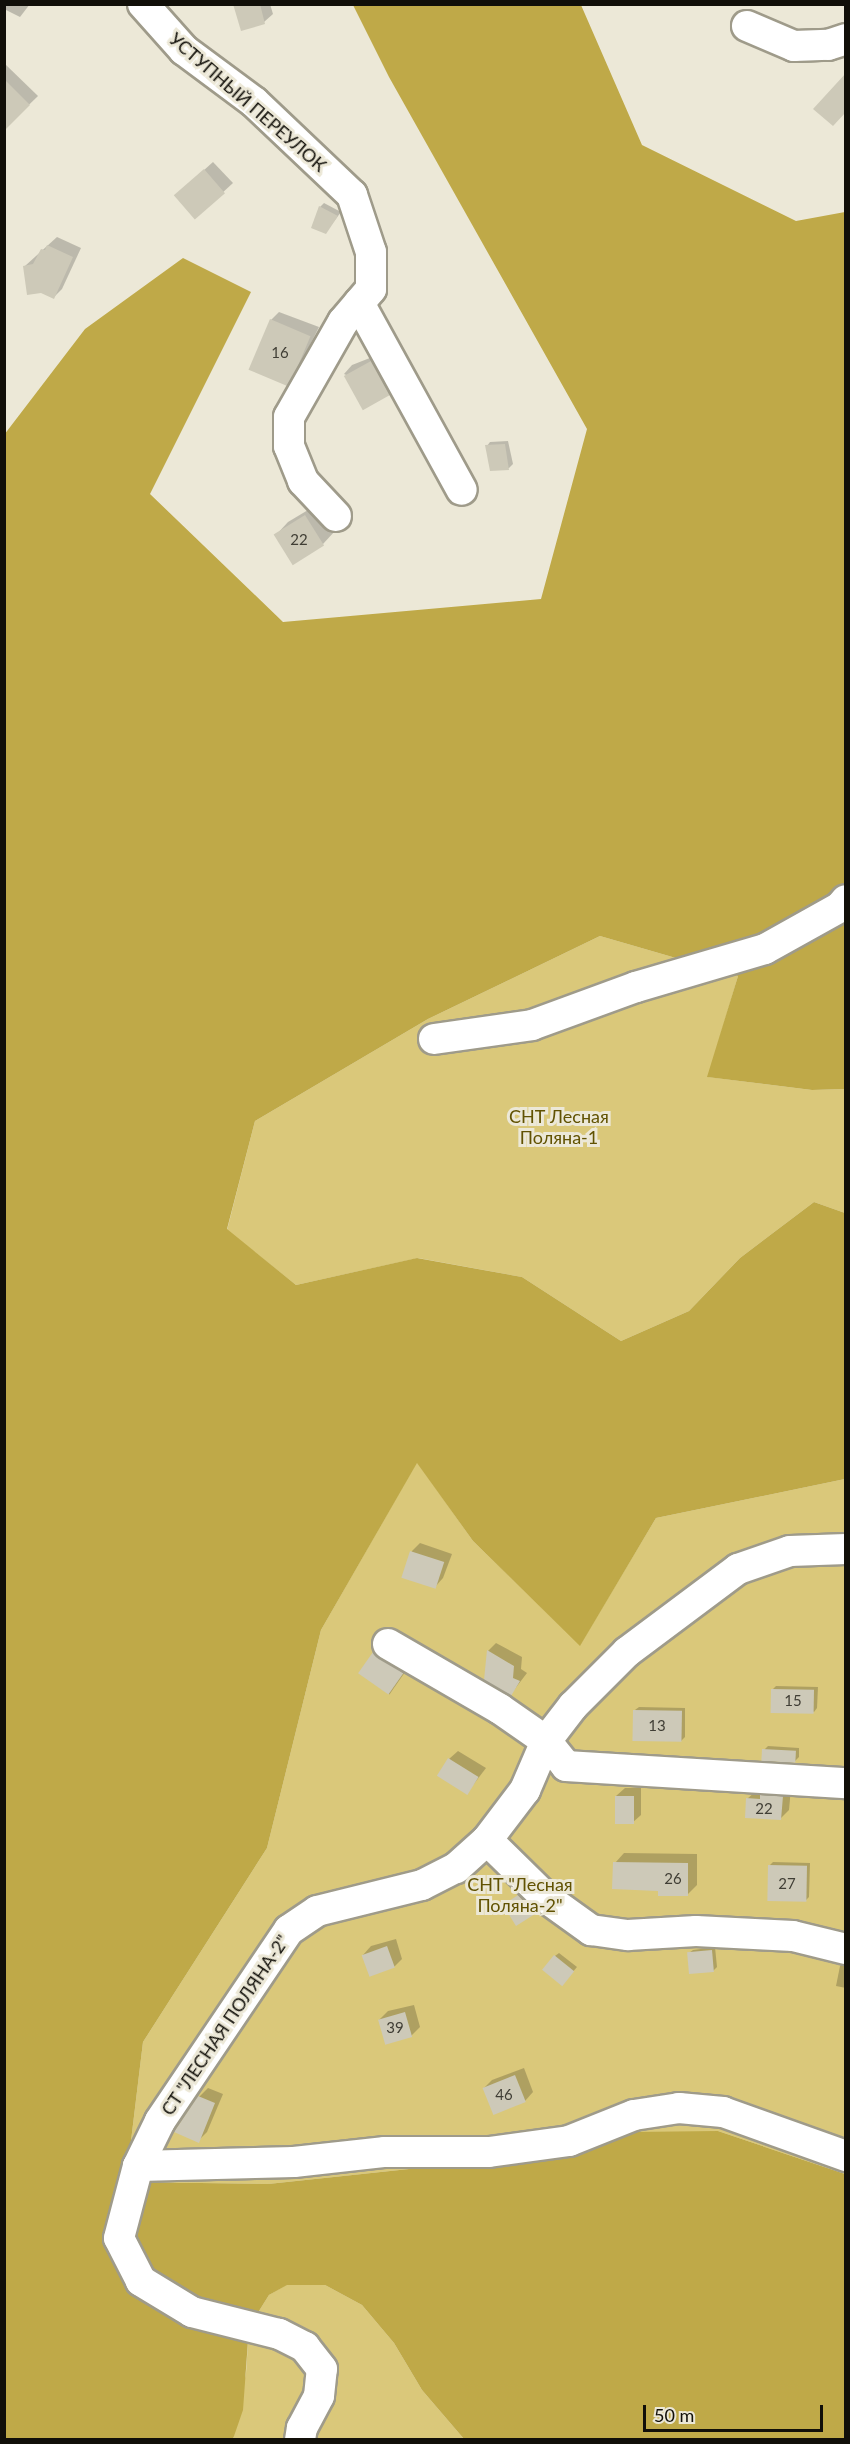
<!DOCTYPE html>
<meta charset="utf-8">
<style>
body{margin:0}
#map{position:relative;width:850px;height:2444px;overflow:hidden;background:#ece8d7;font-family:Lato,sans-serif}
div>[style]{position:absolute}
.green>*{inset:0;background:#dac87a}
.forest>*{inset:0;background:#bfa948}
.shadow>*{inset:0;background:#0003;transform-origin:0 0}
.building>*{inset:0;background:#cdc9b8;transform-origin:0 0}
.roads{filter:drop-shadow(2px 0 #9f9b8a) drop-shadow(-2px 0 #9f9b8a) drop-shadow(0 2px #9f9b8a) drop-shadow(0 -2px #9f9b8a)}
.minor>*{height:30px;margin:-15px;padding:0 15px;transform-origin:15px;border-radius:15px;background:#fff}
span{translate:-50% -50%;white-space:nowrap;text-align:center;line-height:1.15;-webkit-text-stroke:6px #ece8d7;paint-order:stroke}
.number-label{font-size:15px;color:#403e35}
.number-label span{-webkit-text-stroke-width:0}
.street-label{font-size:18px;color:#110f09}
.park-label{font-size:18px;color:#615202}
.frame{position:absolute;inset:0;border:6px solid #110f09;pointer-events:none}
.scale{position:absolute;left:643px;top:2405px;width:180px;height:27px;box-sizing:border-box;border:3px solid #110f09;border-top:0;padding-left:8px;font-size:18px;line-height:21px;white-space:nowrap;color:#110f09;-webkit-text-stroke:4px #ece8d7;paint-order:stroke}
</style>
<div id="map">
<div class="green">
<div style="clip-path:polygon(600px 936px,738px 976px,708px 1077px,812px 1090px,845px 1089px,845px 1213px,814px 1202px,740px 1258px,689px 1311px,621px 1341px,522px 1277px,418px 1258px,296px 1285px,227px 1230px,255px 1121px,428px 1019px)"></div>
<div style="clip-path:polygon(417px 1462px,473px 1541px,580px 1645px,656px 1518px,845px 1479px,845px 2174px,718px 2131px,550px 2154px,268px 2184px,126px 2182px,143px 2042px,267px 1848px,321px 1630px)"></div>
<div style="clip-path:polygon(286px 2285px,325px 2285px,362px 2305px,394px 2343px,422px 2390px,464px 2439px,233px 2440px,246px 2373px,249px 2327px,269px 2295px)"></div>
</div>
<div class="forest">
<div style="clip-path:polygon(353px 5px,581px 5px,642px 145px,796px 221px,845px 212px,845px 1089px,812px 1090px,707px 1077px,738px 976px,600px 936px,428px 1019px,255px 1121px,227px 1229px,296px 1285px,417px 1258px,522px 1277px,621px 1341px,689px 1311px,740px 1258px,814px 1202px,845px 1213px,845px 1479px,656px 1518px,580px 1646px,473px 1541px,417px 1463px,321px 1630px,267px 1848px,143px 2042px,126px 2182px,268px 2184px,550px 2154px,632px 2132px,718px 2131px,845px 2174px,845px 2439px,464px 2439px,422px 2390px,394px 2343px,362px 2305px,325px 2285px,287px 2285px,269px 2295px,249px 2327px,243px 2410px,233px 2439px,5px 2439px,4px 435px,85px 329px,183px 258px,251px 292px,150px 494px,283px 622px,541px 599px,587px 429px,389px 77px)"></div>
</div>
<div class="shadow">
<div style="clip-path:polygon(4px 4px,30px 4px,20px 17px,4px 9px)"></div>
<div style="clip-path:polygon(235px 4px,270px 4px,273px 14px,264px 22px)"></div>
<div style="clip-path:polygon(4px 63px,38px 96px,4px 129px)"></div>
<div style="clip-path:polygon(213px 162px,233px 183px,195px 218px,184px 188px)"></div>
<div style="clip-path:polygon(324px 203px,341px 212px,326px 232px,320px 207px)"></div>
<div style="clip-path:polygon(57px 237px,81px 248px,62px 289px,53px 298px,25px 266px)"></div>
<div style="clip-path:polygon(279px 312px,319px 327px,295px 375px,287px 383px,271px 320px)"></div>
<div style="clip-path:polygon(380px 354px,398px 386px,389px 394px,344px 374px,352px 365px)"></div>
<div style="clip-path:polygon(508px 441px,513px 464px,509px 468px,491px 469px,487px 446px,490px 442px)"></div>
<div style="clip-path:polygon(318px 504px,335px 531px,323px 544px,276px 535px,288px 522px)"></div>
<div style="clip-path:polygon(420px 1543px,452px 1554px,443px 1578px,435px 1587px,403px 1576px,412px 1551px)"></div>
<div style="clip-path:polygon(496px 1643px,522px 1657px,521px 1669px,527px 1673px,511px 1694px,488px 1651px)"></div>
<div style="left:382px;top:1644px;width:35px;height:37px;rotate:35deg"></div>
<div style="clip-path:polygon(776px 1686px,818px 1687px,817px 1708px,814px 1712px,772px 1690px)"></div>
<div style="clip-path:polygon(639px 1707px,685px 1708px,685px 1737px,681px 1741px,635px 1710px)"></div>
<div style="clip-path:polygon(768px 1746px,799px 1748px,799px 1757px,795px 1761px,764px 1750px)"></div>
<div style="clip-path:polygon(458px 1751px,486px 1768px,467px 1793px,449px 1759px)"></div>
<div style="clip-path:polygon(625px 1788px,641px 1788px,641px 1815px,632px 1823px,616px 1796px)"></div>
<div style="clip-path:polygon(791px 1788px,789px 1810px,781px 1818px,747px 1799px,756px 1791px)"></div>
<div style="clip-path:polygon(624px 1853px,697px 1854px,697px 1885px,687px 1895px,660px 1889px,615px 1863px)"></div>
<div style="clip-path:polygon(773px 1862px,810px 1863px,809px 1897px,805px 1901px,769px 1866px)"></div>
<div style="clip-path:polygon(523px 1892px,537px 1909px,534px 1913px,505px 1905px)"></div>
<div style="clip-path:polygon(396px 1939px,402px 1959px,394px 1967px,363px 1955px,371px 1946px)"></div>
<div style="clip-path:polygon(715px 1947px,717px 1967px,713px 1971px,689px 1953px,693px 1950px)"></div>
<div style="clip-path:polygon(559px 1953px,577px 1967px,566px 1980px,555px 1956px)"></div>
<div style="clip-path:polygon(846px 1961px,846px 1988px,836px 1986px,840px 1966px)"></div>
<div style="clip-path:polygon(414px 2005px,420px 2027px,411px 2036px,379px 2020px,388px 2011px)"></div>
<div style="clip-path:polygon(524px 2068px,533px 2092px,525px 2101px,484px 2088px,492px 2080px)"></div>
<div style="clip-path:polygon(208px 2088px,223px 2094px,207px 2132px,198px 2141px,199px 2097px)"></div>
</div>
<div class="building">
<div style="clip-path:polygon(233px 4px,260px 4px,265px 24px,241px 31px)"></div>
<div style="clip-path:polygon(846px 73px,846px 112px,833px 126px,813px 109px)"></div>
<div style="clip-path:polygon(4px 79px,30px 105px,4px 131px)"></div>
<div style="left:204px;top:169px;width:32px;height:40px;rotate:49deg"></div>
<div style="clip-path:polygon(319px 206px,338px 216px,326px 234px,311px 228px)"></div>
<div style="clip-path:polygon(47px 245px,73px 257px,54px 299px,41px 293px,27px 295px,23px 266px,33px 264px,41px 249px,45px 250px)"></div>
<div style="left:270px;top:319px;width:44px;height:55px;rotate:23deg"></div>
<div style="left:371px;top:361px;width:39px;height:31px;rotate:61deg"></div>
<div style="clip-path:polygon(505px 444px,509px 470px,490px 471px,485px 445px)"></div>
<div style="left:305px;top:515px;width:36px;height:37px;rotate:58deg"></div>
<div style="left:410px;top:1551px;width:36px;height:28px;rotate:18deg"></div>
<div style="clip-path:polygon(487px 1650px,514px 1666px,513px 1678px,520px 1681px,511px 1696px,484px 1680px)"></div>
<div style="left:373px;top:1652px;width:37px;height:26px;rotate:35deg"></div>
<div style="left:771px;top:1689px;width:43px;height:24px;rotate:1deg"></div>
<div style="left:633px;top:1710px;width:49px;height:31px;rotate:1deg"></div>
<div style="left:762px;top:1749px;width:34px;height:12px;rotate:3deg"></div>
<div style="left:448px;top:1758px;width:36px;height:21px;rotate:32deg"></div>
<div style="clip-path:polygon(760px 1795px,783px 1796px,781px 1820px,745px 1818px,746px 1798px,760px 1799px)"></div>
<div style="left:615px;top:1796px;width:19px;height:28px"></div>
<div style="clip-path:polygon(613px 1862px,688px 1863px,688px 1896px,658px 1896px,658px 1891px,612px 1889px)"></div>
<div style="left:768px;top:1865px;width:39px;height:36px;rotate:1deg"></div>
<div style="clip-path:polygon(518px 1895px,535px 1914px,516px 1926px,503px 1905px)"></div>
<div style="left:387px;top:1946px;width:23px;height:27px;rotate:70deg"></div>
<div style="left:712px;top:1950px;width:22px;height:25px;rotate:85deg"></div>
<div style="left:554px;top:1955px;width:26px;height:19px;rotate:39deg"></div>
<div style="left:405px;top:2012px;width:26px;height:28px;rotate:74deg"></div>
<div style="left:515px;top:2075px;width:29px;height:35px;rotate:68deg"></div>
<div style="clip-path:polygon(198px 2096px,215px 2103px,199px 2143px,174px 2132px)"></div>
</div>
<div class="roads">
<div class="minor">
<div style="left:143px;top:4px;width:62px;rotate:48.3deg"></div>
<div style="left:184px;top:50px;width:87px;rotate:36.6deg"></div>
<div style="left:254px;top:102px;width:135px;rotate:43.5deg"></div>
<div style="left:352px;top:195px;width:60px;rotate:71.6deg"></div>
<div style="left:371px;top:252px;width:37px;rotate:90deg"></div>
<div style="left:371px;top:289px;width:43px;rotate:130.3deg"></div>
<div style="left:343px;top:322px;width:109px;rotate:119.6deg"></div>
<div style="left:289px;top:417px;width:29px;rotate:90deg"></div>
<div style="left:289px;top:446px;width:38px;rotate:68deg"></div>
<div style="left:303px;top:481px;width:48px;rotate:46.7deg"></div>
<div style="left:747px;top:26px;width:51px;rotate:23.1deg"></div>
<div style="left:794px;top:46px;width:34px;rotate:-2deg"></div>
<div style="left:828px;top:45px;width:19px;rotate:-18deg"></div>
<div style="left:359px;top:303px;width:213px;rotate:61.2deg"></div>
<div style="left:434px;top:1039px;width:99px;rotate:-8.1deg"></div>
<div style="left:532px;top:1025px;width:111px;rotate:-20.1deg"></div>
<div style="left:636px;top:987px;width:134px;rotate:-16.4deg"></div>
<div style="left:765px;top:949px;width:86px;rotate:-29.2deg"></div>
<div style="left:840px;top:907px;width:9px;rotate:-49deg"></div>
<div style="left:388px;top:1644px;width:129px;rotate:30.1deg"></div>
<div style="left:500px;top:1709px;width:56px;rotate:34.8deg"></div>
<div style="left:546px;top:1741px;width:44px;rotate:-52.4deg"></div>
<div style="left:573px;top:1706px;width:76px;rotate:-45deg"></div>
<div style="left:627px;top:1652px;width:139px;rotate:-36.8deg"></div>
<div style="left:738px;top:1569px;width:55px;rotate:-19.1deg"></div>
<div style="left:790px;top:1551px;width:56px;rotate:-2deg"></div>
<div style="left:487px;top:1840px;width:81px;rotate:44.5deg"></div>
<div style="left:545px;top:1897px;width:57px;rotate:35.7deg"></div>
<div style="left:591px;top:1930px;width:37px;rotate:8deg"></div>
<div style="left:628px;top:1935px;width:68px;rotate:-3.4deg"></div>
<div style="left:696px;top:1931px;width:97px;rotate:3deg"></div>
<div style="left:793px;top:1936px;width:55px;rotate:13.8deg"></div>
<div style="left:138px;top:2166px;width:156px;rotate:-1.5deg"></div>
<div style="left:294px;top:2162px;width:92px;rotate:-6.3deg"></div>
<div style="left:385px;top:2152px;width:104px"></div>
<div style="left:489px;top:2152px;width:81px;rotate:-7.8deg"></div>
<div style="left:569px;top:2141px;width:70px;rotate:-21.8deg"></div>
<div style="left:634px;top:2115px;width:46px;rotate:-8.8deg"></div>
<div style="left:679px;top:2108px;width:44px;rotate:5.2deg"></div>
<div style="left:723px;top:2112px;width:131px;rotate:19.7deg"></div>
<div style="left:300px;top:2440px;width:12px;rotate:-81deg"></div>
<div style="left:302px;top:2428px;width:36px;rotate:-62deg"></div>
<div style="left:319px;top:2396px;width:27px;rotate:-84deg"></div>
<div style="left:322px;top:2369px;width:28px;rotate:-128deg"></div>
<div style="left:305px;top:2347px;width:29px;rotate:-153deg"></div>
<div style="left:279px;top:2334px;width:90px;rotate:-165.8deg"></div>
<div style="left:192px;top:2312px;width:60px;rotate:-148.7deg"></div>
<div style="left:141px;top:2281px;width:48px;rotate:-117.1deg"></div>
<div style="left:119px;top:2238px;width:74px;rotate:-75.2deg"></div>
<div style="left:138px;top:2166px;width:50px;rotate:-63.9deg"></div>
<div style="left:160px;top:2121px;width:230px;rotate:-56deg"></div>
<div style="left:289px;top:1930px;width:34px;rotate:-34deg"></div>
<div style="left:317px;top:1911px;width:108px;rotate:-13.9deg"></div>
<div style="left:422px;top:1885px;width:38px;rotate:-27deg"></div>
<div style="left:456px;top:1868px;width:42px;rotate:-42.1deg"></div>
<div style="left:487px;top:1840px;width:63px;rotate:-52.8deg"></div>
<div style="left:525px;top:1790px;width:53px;rotate:-66.8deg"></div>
<div style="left:546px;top:1741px;width:32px;rotate:51deg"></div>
<div style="left:566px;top:1766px;width:281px;rotate:3.5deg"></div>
</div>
</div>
<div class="number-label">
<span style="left:280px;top:353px">16</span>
<span style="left:299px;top:540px">22</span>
<span style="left:793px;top:1701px">15</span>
<span style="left:657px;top:1726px">13</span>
<span style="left:764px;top:1809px">22</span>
<span style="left:673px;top:1879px">26</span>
<span style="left:787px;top:1884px">27</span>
<span style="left:395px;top:2028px">39</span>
<span style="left:504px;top:2095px">46</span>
</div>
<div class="street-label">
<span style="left:248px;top:102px;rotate:41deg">УСТУПНЫЙ ПЕРЕУЛОК</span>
<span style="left:225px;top:2025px;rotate:-56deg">СТ "ЛЕСНАЯ ПОЛЯНА-2"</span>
</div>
<div class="park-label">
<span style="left:559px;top:1127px">СНТ Лесная<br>Поляна-1</span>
<span style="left:520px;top:1895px">СНТ "Лесная<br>Поляна-2"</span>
</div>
<div class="frame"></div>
<div class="scale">50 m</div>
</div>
